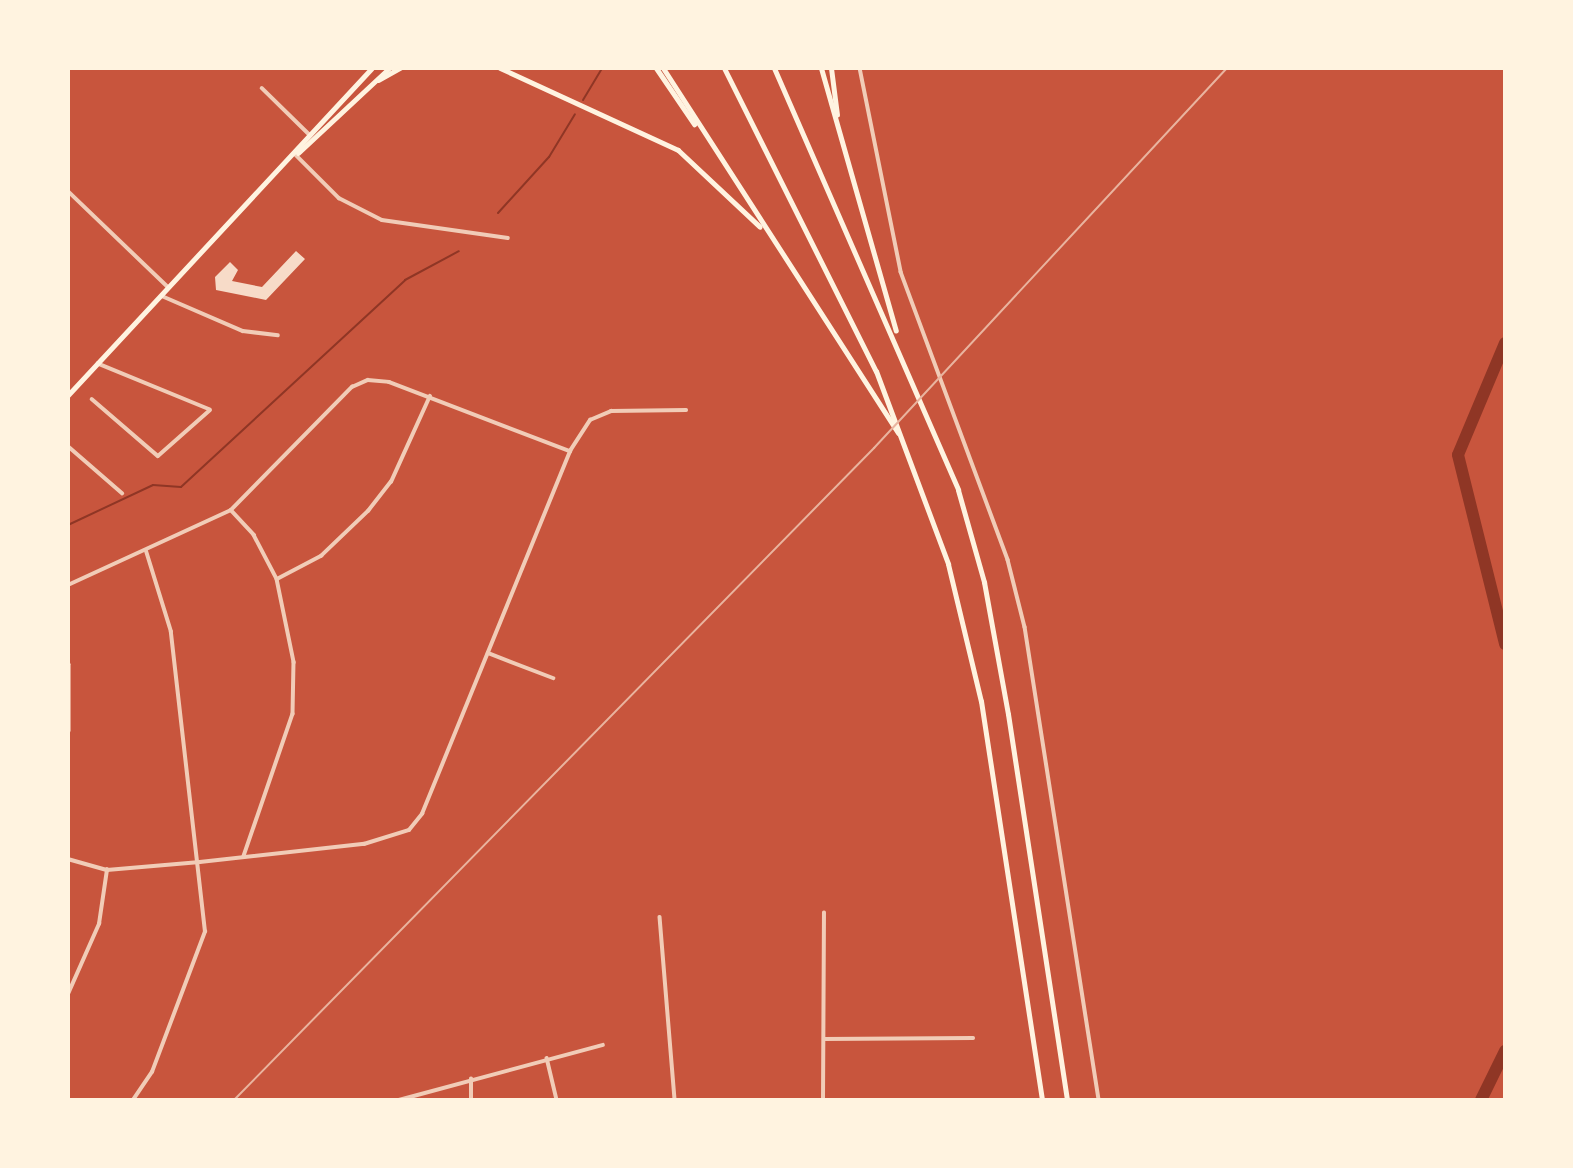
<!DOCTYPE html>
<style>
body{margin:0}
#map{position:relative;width:1573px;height:1168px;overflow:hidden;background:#c8553d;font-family:"Work Sans",sans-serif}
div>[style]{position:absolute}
.stream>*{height:2px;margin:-1px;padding:0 1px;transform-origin:1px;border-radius:1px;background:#8f3625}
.river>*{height:12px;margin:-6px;padding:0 6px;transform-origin:6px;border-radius:6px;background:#8f3625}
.building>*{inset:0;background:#f7dbc8}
.minor>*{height:3.5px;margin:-1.75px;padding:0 1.75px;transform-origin:1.75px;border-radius:1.75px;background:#f1ccb7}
.secondary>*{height:4.5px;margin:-2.25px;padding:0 2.25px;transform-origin:2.25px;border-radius:2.25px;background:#fff3e0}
.primary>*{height:5px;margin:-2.5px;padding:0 2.5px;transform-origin:2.5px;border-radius:2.5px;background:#fff3e0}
.motorway>*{height:5px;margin:-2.5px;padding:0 2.5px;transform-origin:2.5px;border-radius:2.5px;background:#fff3e0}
.rail>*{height:2px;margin:-1px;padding:0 1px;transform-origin:1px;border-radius:1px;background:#e9b49f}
span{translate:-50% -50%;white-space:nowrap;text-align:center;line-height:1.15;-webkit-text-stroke:5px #fff3e0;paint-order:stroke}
.frame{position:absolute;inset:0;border:70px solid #fff3e0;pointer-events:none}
</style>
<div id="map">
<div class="stream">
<div style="left:583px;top:100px;width:37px;rotate:-59deg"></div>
<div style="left:498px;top:213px;width:76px;rotate:-47.7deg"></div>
<div style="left:549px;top:157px;width:50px;rotate:-58.8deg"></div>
<div style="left:68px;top:525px;width:94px;rotate:-25.2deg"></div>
<div style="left:153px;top:485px;width:28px;rotate:4deg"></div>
<div style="left:181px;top:487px;width:305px;rotate:-42.7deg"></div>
<div style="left:405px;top:280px;width:61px;rotate:-28.2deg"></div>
</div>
<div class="river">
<div style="left:1505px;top:343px;width:121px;rotate:112.8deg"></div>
<div style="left:1458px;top:455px;width:195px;rotate:76deg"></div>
<div style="left:1481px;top:1100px;width:55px;rotate:-63.9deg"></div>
</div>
<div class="building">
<div style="clip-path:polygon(296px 251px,305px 259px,266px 300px,216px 290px,215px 277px,230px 262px,238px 270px,232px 281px,262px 287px)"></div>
</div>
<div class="minor">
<div style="left:860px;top:68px;width:208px;rotate:78.6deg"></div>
<div style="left:901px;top:272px;width:307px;rotate:69.6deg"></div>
<div style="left:1008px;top:560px;width:69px;rotate:75.8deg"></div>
<div style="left:1025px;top:627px;width:479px;rotate:81.1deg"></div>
<div style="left:262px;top:88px;width:66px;rotate:44.4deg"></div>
<div style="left:296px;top:155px;width:61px;rotate:45deg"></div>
<div style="left:339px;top:198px;width:48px;rotate:27.1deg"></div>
<div style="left:382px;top:220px;width:127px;rotate:8.1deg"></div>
<div style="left:68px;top:191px;width:139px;rotate:43.8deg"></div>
<div style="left:162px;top:296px;width:88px;rotate:23.4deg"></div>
<div style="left:243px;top:331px;width:35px;rotate:7deg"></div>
<div style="left:92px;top:399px;width:87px;rotate:40.8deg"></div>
<div style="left:158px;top:456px;width:69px;rotate:-41.5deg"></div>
<div style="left:210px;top:410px;width:121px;rotate:-157.7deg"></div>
<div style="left:68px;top:446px;width:72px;rotate:41deg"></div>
<div style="left:231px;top:510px;width:34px;rotate:47deg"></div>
<div style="left:254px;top:535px;width:50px;rotate:62.4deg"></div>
<div style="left:277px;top:579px;width:85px;rotate:78.4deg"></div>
<div style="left:294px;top:662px;width:52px;rotate:91.1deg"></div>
<div style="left:293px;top:714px;width:150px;rotate:109deg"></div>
<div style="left:277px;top:579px;width:50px;rotate:-27.6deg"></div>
<div style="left:321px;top:556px;width:65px;rotate:-43.8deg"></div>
<div style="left:368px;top:511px;width:37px;rotate:-52deg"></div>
<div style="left:391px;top:482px;width:94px;rotate:-65.6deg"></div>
<div style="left:68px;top:585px;width:179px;rotate:-24.7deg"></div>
<div style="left:231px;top:510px;width:173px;rotate:-45.5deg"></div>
<div style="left:352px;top:387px;width:17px;rotate:-24deg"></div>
<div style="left:368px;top:380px;width:21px;rotate:5deg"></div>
<div style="left:389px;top:382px;width:194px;rotate:20.9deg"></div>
<div style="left:488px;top:653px;width:70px;rotate:21deg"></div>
<div style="left:68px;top:859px;width:41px;rotate:15.8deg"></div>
<div style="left:107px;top:870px;width:93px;rotate:-4.9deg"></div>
<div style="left:200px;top:862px;width:165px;rotate:-6.3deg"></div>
<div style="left:364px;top:844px;width:47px;rotate:-17.3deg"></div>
<div style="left:409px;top:830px;width:21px;rotate:-51deg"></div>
<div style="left:422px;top:814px;width:392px;rotate:-67.8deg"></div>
<div style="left:570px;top:451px;width:37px;rotate:-57deg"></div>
<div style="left:590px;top:420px;width:23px;rotate:-23deg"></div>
<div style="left:611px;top:411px;width:75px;rotate:-0.8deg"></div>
<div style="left:660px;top:917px;width:184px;rotate:85.3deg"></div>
<div style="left:68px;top:994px;width:77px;rotate:-66.1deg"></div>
<div style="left:99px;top:924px;width:55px;rotate:-81.6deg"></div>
<div style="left:824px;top:1039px;width:149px;rotate:-0.4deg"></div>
<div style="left:547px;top:1058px;width:43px;rotate:76.6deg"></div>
<div style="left:133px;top:1100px;width:34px;rotate:-56deg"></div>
<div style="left:152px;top:1072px;width:150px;rotate:-69.3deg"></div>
<div style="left:205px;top:932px;width:302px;rotate:-96.5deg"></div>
<div style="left:171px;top:632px;width:85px;rotate:-107.2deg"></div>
<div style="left:399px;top:1100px;width:211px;rotate:-15.1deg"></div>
<div style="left:471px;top:1100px;width:21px;rotate:-90deg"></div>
<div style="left:823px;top:1100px;width:187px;rotate:-89.7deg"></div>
</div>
<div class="secondary">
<div style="left:68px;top:664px;width:66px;rotate:90deg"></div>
</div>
<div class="primary">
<div style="left:298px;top:153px;width:125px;rotate:-43deg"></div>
<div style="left:68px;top:395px;width:446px;rotate:-47.1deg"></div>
</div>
<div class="motorway">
<div style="left:500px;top:68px;width:196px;rotate:24.7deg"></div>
<div style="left:678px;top:150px;width:112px;rotate:43.2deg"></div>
<div style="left:656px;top:68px;width:68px;rotate:55.8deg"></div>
<div style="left:663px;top:68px;width:434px;rotate:57.2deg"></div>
<div style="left:724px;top:68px;width:339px;rotate:63.4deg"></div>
<div style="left:876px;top:371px;width:206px;rotate:69.5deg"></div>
<div style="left:948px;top:564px;width:141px;rotate:76.5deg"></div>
<div style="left:981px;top:701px;width:404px;rotate:81.3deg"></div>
<div style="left:774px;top:68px;width:460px;rotate:66.4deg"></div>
<div style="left:958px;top:490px;width:96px;rotate:74.2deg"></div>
<div style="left:984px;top:582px;width:134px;rotate:79.7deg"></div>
<div style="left:1008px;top:714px;width:390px;rotate:81.3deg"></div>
<div style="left:821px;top:68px;width:273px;rotate:74.1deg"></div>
<div style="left:831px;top:68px;width:47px;rotate:82.7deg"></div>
<div style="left:378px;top:80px;width:25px;rotate:-29deg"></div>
</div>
<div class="rail">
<div style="left:234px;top:1100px;width:914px;rotate:-45.53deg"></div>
<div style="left:874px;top:448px;width:519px;rotate:-47.11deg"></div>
</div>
<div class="frame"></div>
</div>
